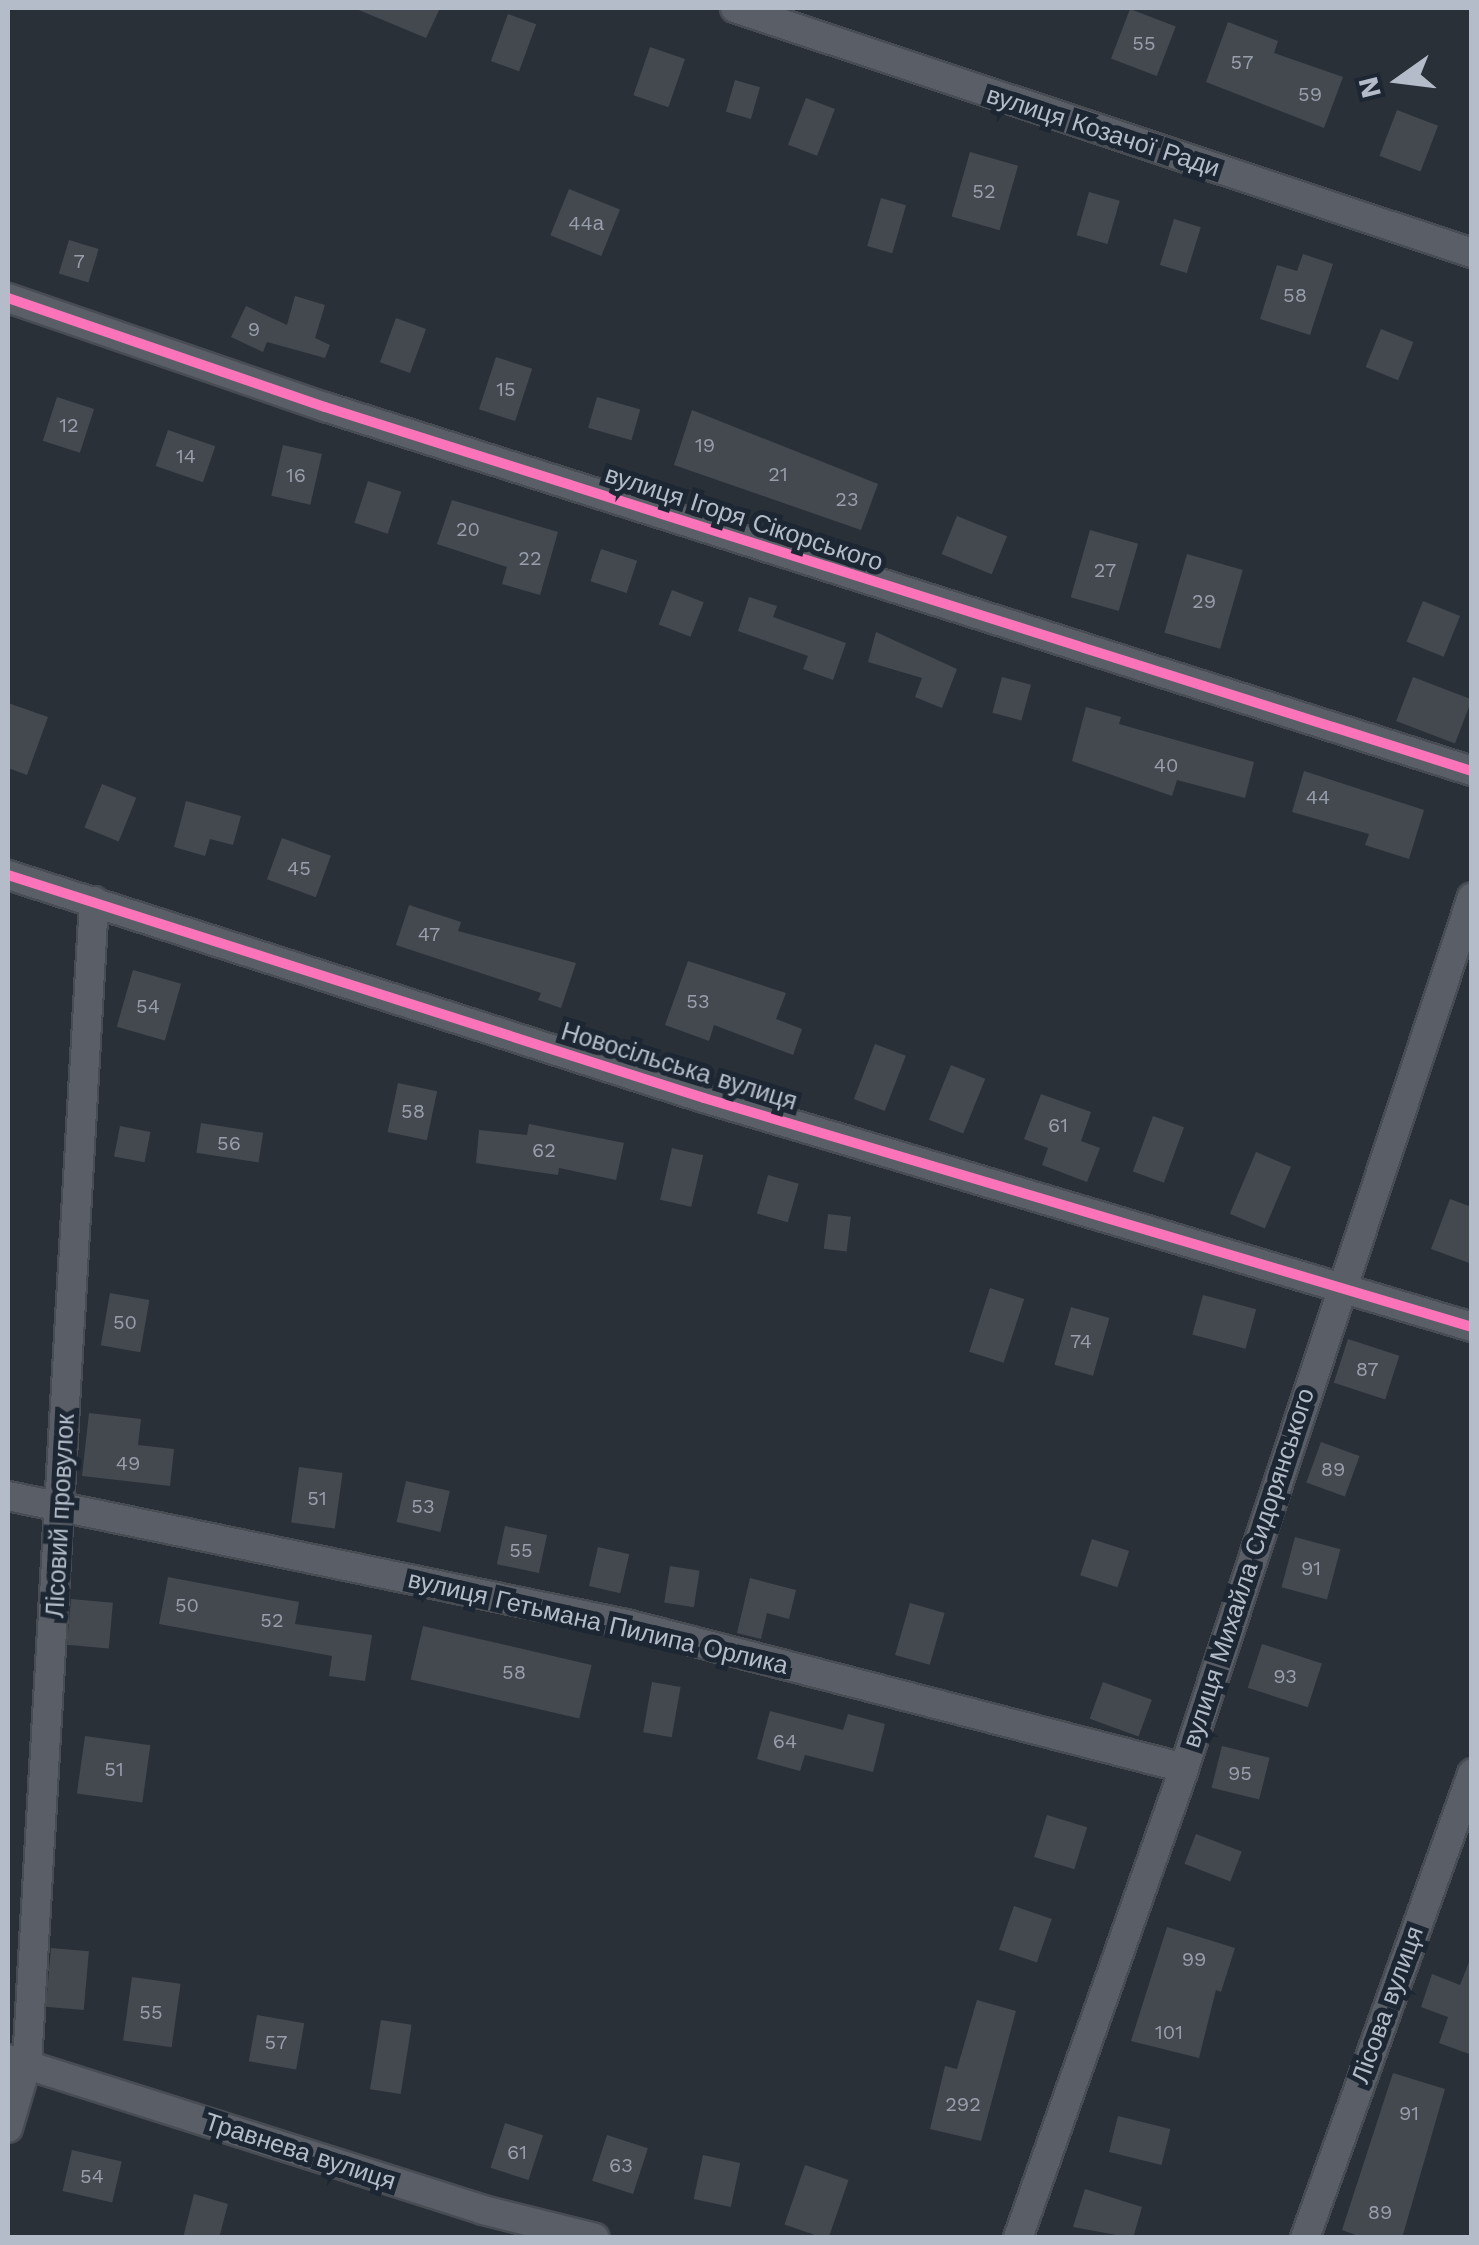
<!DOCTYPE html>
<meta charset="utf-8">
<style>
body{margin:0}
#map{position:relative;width:1479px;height:2245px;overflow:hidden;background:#2a3038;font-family:"Work Sans",sans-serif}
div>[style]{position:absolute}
.building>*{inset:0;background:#444950;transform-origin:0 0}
.roads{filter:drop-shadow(2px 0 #484c53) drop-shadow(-2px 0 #484c53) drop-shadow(0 2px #484c53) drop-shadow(0 -2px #484c53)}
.street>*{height:28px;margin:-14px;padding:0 14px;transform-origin:14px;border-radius:14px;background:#5a5e66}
.cycleway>*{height:10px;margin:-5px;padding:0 5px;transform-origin:5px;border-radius:5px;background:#fb73b8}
span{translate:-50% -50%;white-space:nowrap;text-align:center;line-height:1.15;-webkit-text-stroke:10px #1d2633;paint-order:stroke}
.number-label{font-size:20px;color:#989fab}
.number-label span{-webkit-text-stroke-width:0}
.street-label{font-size:25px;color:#b4bcc9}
.frame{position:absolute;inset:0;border:10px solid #b4bcc9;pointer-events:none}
.north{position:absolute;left:1349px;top:30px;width:100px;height:100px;-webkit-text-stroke:8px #1d2633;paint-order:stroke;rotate:256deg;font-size:28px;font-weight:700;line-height:40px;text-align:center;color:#b4bcc9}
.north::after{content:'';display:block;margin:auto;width:35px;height:45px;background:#b4bcc9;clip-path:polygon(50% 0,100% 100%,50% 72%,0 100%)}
</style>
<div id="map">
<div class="building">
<div style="clip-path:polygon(354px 8px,440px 8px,426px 38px)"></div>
<div style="left:1130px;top:9px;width:49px;height:53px;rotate:21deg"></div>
<div style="left:508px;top:14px;width:30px;height:50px;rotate:20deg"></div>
<div style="clip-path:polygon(1228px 22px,1278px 41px,1274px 53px,1343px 77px,1324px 128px,1206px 82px)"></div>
<div style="left:650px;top:47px;width:37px;height:51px;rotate:19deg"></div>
<div style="left:735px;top:80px;width:26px;height:33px;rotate:16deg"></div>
<div style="left:806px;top:98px;width:31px;height:50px;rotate:21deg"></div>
<div style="left:1397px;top:110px;width:44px;height:49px;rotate:21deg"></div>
<div style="left:970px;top:152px;width:50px;height:67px;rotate:16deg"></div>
<div style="left:569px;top:189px;width:55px;height:50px;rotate:22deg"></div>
<div style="left:1089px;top:192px;width:32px;height:45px;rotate:16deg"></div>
<div style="left:881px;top:198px;width:26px;height:50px;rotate:16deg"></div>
<div style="left:1174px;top:219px;width:28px;height:48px;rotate:17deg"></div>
<div style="left:69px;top:240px;width:31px;height:35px;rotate:17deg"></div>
<div style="clip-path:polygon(1303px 254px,1333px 264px,1310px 335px,1260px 319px,1277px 265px,1297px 271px)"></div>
<div style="clip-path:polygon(295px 296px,325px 305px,315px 338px,330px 345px,325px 358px,267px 342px,263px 352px,231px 337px,246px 306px,287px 325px)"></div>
<div style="left:396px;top:318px;width:32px;height:47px;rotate:20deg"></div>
<div style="left:1381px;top:329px;width:35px;height:41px;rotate:22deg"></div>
<div style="left:496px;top:357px;width:38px;height:55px;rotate:18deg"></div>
<div style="left:57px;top:397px;width:39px;height:46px;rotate:18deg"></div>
<div style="left:597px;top:397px;width:45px;height:32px;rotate:16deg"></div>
<div style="clip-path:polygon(692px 410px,878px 484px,861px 530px,674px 465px)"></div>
<div style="left:168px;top:430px;width:50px;height:38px;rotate:19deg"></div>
<div style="left:283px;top:445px;width:40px;height:52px;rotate:13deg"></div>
<div style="left:368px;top:481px;width:35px;height:44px;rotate:18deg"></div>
<div style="clip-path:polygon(452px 500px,558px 532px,540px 595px,502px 584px,507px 567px,437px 544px)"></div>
<div style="left:957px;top:516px;width:54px;height:41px;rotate:22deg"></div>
<div style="left:1090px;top:530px;width:50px;height:70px;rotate:16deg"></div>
<div style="left:601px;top:549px;width:38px;height:34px;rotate:18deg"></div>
<div style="left:1187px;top:554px;width:58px;height:82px;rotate:16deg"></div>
<div style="left:672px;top:590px;width:34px;height:37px;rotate:21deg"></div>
<div style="clip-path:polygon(749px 597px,777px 606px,773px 617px,846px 643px,833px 680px,803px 669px,808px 656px,738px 631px)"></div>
<div style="left:1423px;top:601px;width:40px;height:44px;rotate:22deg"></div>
<div style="clip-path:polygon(876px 632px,957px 669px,942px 708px,915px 697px,922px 678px,868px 662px)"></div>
<div style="left:1002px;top:677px;width:30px;height:37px;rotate:15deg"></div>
<div style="left:1413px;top:677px;width:63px;height:47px;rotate:21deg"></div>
<div style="clip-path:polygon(8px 703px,48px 717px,27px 775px,8px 768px)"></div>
<div style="clip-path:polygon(1086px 707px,1121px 717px,1119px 724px,1254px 762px,1245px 798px,1177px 780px,1172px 796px,1072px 761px)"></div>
<div style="clip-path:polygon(1304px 771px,1424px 810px,1409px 859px,1365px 845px,1369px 834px,1292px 812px)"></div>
<div style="left:102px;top:784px;width:37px;height:47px;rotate:22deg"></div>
<div style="clip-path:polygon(186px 801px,241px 816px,233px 845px,210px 839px,205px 856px,174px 847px)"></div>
<div style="left:282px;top:838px;width:52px;height:44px;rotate:20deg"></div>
<div style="clip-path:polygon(409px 905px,461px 922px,458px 931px,576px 963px,561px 1008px,538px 1000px,541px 993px,396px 945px)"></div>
<div style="clip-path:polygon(688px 961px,786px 993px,776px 1019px,802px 1029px,793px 1055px,714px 1025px,709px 1041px,665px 1025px)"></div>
<div style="left:133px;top:970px;width:50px;height:59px;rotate:16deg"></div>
<div style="left:875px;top:1044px;width:33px;height:59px;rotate:21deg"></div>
<div style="left:951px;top:1065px;width:37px;height:59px;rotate:22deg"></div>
<div style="left:398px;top:1083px;width:40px;height:50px;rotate:12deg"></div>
<div style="clip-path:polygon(1041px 1094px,1091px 1112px,1081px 1141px,1100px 1148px,1087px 1182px,1042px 1165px,1048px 1148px,1024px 1139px)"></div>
<div style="left:1153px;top:1116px;width:33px;height:59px;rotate:20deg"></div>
<div style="left:201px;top:1123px;width:63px;height:30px;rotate:9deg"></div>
<div style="clip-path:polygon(529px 1124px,624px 1143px,616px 1180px,559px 1168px,558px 1175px,476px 1163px,479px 1130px,527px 1135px)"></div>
<div style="left:120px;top:1126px;width:31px;height:31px;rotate:11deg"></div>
<div style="left:672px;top:1148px;width:32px;height:53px;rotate:13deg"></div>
<div style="left:1256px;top:1152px;width:38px;height:67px;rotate:23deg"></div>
<div style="left:768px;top:1175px;width:32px;height:40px;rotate:16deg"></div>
<div style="clip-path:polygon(1450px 1199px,1472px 1207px,1472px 1264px,1431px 1249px)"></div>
<div style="left:828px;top:1214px;width:23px;height:35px;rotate:7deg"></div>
<div style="left:990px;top:1288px;width:36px;height:67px;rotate:18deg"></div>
<div style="left:110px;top:1293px;width:40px;height:53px;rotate:10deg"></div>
<div style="left:1203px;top:1295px;width:55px;height:41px;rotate:15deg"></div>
<div style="left:1071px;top:1307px;width:40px;height:60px;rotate:16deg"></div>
<div style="left:1348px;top:1339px;width:54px;height:46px;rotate:18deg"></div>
<div style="clip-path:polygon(89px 1413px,141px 1419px,138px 1445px,174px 1449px,170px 1486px,82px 1476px)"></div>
<div style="left:1321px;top:1442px;width:41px;height:43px;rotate:20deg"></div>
<div style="left:299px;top:1467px;width:44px;height:56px;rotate:8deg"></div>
<div style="left:406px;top:1481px;width:45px;height:42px;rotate:13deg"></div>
<div style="left:505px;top:1526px;width:43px;height:39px;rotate:12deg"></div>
<div style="left:1295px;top:1537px;width:47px;height:52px;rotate:15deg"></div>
<div style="left:1092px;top:1539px;width:39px;height:38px;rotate:18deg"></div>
<div style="left:598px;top:1547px;width:32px;height:40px;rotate:13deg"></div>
<div style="left:670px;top:1566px;width:30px;height:37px;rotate:9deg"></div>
<div style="clip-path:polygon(168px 1577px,299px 1602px,295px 1624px,372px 1635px,365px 1681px,329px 1676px,332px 1656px,159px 1624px)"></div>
<div style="clip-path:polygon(750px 1578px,796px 1590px,789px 1619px,767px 1613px,761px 1639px,737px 1633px)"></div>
<div style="left:71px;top:1599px;width:42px;height:46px;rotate:5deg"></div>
<div style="left:910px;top:1603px;width:36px;height:54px;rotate:16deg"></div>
<div style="left:423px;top:1626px;width:173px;height:55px;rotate:13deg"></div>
<div style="left:1262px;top:1644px;width:63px;height:46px;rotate:18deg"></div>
<div style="left:652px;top:1682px;width:29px;height:51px;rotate:10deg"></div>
<div style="left:1103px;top:1682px;width:52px;height:39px;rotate:20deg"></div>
<div style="clip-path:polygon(770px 1711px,843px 1730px,848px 1714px,885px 1724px,873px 1772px,805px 1755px,800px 1771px,757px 1759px)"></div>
<div style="left:85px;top:1736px;width:66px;height:58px;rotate:8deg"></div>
<div style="left:1222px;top:1746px;width:49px;height:43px;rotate:14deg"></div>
<div style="left:1047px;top:1815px;width:42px;height:44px;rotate:17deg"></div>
<div style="left:1196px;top:1834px;width:49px;height:32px;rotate:21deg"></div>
<div style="left:1014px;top:1906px;width:40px;height:46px;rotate:19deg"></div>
<div style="clip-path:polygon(1167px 1927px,1235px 1948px,1221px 1992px,1216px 1990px,1199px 2058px,1131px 2041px)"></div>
<div style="left:51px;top:1948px;width:38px;height:59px;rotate:5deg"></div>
<div style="clip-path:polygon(1469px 1962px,1472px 1962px,1472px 2055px,1439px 2043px,1448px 2017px,1421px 2007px,1432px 1974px,1460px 1985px)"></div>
<div style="left:132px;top:1977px;width:49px;height:64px;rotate:8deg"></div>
<div style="clip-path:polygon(977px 2000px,1016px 2011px,981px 2141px,930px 2129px,945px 2066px,957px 2069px)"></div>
<div style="left:257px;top:2015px;width:48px;height:47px;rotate:10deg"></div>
<div style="left:381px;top:2020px;width:31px;height:70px;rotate:9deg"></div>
<div style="clip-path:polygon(1393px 2073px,1445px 2089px,1402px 2238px,1364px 2238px,1342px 2230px)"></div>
<div style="left:1118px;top:2116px;width:54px;height:37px;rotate:14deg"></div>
<div style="left:505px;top:2123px;width:40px;height:47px;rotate:18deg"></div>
<div style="left:607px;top:2135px;width:43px;height:48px;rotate:18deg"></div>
<div style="left:72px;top:2150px;width:51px;height:42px;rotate:13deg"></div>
<div style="left:703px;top:2155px;width:38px;height:45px;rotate:12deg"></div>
<div style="left:805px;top:2165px;width:46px;height:63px;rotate:19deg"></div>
<div style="clip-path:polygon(1085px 2189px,1142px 2207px,1133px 2238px,1073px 2227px)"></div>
<div style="clip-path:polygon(194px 2194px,228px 2204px,219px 2238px,183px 2238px)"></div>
</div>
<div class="roads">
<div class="street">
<div style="left:735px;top:8px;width:777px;rotate:18.39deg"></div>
<div style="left:8px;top:298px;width:335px;rotate:19deg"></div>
<div style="left:325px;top:407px;width:1203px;rotate:17.61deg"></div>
<div style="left:8px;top:875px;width:731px;rotate:17.77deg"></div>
<div style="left:704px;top:1098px;width:801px;rotate:16.6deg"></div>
<div style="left:8px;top:1496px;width:631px;rotate:11.7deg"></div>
<div style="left:626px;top:1624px;width:576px;rotate:14.47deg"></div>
<div style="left:8px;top:2059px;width:498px;rotate:17.6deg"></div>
<div style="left:483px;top:2210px;width:115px;rotate:14deg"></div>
<div style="left:8px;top:2128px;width:67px;rotate:-73.5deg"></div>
<div style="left:27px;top:2064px;width:1165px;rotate:-86.7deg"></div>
<div style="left:1018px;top:2238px;width:498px;rotate:-70.5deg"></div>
<div style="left:1184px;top:1768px;width:917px;rotate:-71.7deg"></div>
<div style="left:1305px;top:2238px;width:494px;rotate:-70.2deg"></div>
</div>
</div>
<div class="cycleway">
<div style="left:8px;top:298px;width:335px;rotate:19deg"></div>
<div style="left:325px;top:407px;width:1203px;rotate:17.61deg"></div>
<div style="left:8px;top:875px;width:731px;rotate:17.77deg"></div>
<div style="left:704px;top:1098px;width:801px;rotate:16.6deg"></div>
</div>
<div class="number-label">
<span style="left:1144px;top:43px">55</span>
<span style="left:1242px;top:62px">57</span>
<span style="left:1310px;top:94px">59</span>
<span style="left:984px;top:191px">52</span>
<span style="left:586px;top:223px">44а</span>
<span style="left:79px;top:261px">7</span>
<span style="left:1295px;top:295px">58</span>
<span style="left:254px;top:329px">9</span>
<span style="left:506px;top:389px">15</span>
<span style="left:69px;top:425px">12</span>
<span style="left:705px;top:445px">19</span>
<span style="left:186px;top:456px">14</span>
<span style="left:778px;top:474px">21</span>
<span style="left:296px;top:475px">16</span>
<span style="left:847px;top:499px">23</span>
<span style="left:468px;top:529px">20</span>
<span style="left:530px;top:558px">22</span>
<span style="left:1105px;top:570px">27</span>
<span style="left:1204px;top:601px">29</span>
<span style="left:1166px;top:765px">40</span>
<span style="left:1318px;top:797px">44</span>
<span style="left:299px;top:868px">45</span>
<span style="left:429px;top:934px">47</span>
<span style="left:698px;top:1001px">53</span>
<span style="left:148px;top:1006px">54</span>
<span style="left:413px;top:1111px">58</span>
<span style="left:1058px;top:1125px">61</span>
<span style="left:229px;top:1143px">56</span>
<span style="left:544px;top:1150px">62</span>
<span style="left:125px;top:1322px">50</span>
<span style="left:1081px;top:1341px">74</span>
<span style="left:1367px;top:1369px">87</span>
<span style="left:128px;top:1463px">49</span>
<span style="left:1333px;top:1469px">89</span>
<span style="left:317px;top:1498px">51</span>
<span style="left:423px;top:1506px">53</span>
<span style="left:521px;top:1550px">55</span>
<span style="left:1311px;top:1568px">91</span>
<span style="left:187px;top:1605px">50</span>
<span style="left:272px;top:1620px">52</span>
<span style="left:514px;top:1672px">58</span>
<span style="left:1285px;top:1676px">93</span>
<span style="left:785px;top:1741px">64</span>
<span style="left:114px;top:1769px">51</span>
<span style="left:1240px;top:1773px">95</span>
<span style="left:1194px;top:1959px">99</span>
<span style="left:151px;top:2012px">55</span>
<span style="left:1169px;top:2032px">101</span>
<span style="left:276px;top:2042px">57</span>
<span style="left:963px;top:2104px">292</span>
<span style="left:1409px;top:2113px">91</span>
<span style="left:517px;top:2152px">61</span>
<span style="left:621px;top:2165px">63</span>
<span style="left:92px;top:2176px">54</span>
<span style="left:1380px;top:2212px">89</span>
</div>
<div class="street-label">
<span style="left:1103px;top:132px;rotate:18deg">вулиця Козачої Ради</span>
<span style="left:744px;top:519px;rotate:18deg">вулиця Ігоря Сікорського</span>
<span style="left:679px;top:1067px;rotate:17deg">Новосільська вулиця</span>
<span style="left:61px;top:1516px;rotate:-87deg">Лісовий провулок</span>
<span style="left:1249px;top:1568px;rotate:-72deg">вулиця Михайла Сидорянського</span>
<span style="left:598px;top:1623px;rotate:13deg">вулиця Гетьмана Пилипа Орлика</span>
<span style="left:1388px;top:2005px;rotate:-70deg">Лісова вулиця</span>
<span style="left:300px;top:2152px;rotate:18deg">Травнева вулиця</span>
</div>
<div class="frame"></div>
<div class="north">N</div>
</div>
